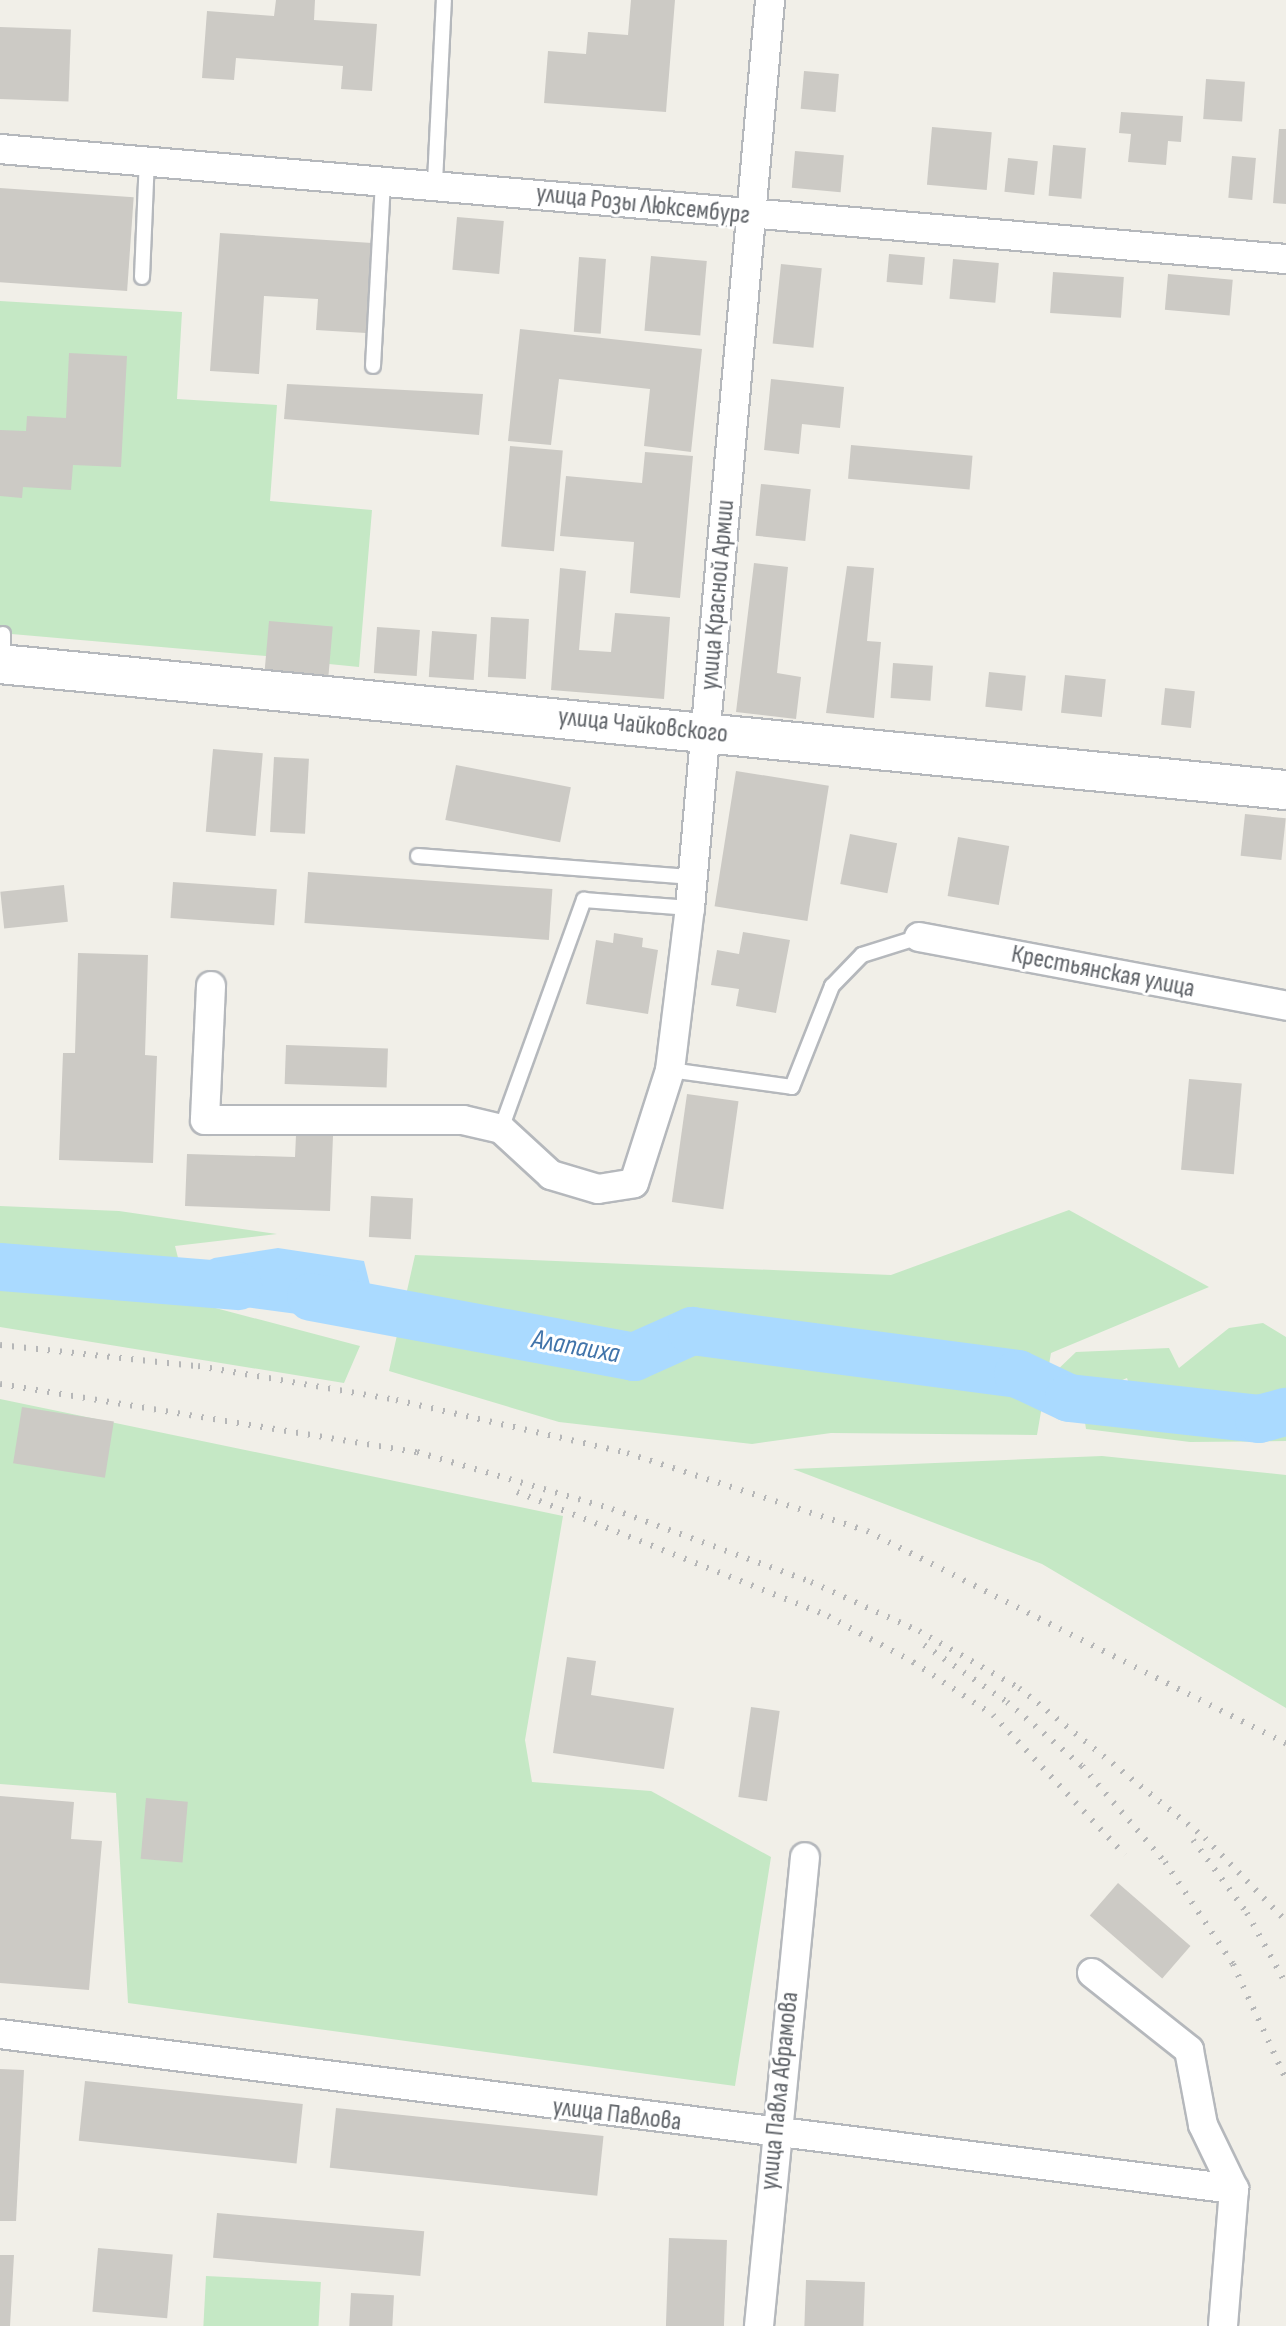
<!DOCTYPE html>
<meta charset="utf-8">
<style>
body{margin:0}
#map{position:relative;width:1286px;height:2326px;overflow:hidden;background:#f1efe8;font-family:"Sofia Sans Condensed",sans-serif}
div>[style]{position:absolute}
.green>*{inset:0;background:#c5e8c5;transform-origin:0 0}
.water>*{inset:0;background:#aadaff}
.river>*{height:48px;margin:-24px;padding:0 24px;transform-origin:24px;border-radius:24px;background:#aadaff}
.building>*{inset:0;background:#cccac5;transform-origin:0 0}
.roads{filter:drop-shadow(2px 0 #b5b8bc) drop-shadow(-2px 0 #b5b8bc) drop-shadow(0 2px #b5b8bc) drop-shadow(0 -2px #b5b8bc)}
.lane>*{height:14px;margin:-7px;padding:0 7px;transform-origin:7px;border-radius:7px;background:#fff}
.street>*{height:28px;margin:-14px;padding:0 14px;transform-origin:14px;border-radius:14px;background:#fff}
.secondary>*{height:38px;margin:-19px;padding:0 19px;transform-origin:19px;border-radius:19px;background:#fff}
.rail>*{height:6px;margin-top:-3px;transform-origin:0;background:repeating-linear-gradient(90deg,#b6b7b8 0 2px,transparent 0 12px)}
span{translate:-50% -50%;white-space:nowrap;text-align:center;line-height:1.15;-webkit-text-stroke:6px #fff;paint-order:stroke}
.street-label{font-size:26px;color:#5f6368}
.water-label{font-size:28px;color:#4174aa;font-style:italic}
</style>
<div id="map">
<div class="green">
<div style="clip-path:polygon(0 301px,182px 312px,177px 399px,277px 405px,270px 501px,372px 510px,359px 667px,329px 664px,327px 682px,266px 656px,0 633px)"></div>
<div style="clip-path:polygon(0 1206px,119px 1211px,277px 1234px,175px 1246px,189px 1301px,360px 1346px,344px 1383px,0 1327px)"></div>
<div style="clip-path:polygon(1069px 1210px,1209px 1287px,1051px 1353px,1037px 1435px,831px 1433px,752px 1444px,559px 1422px,389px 1371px,415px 1255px,891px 1275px)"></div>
<div style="clip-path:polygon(1263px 1323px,1286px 1337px,1286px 1393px,1256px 1410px,1239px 1400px,1132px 1393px,1127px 1378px,1094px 1392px,1061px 1391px,1052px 1375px,1076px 1352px,1169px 1348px,1179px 1368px,1229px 1328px)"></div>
<div style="clip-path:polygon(0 1399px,563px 1516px,525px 1740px,532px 1782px,651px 1791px,771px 1857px,735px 2086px,128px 2003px,116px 1793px,0 1784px)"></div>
<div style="clip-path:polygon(1084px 1416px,1251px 1431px,1286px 1423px,1286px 1441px,1190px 1442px,1086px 1429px)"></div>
<div style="clip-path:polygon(1102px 1456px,1286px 1475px,1286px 1708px,1042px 1564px,793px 1469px)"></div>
<div style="left:206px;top:2276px;width:115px;height:50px;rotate:3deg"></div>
</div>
<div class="water">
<div style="clip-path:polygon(278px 1248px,364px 1261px,376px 1309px,357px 1322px,245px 1307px,174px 1277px,214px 1258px)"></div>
</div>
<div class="river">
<div style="left:0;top:1267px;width:239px;rotate:4.6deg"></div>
<div style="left:311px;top:1297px;width:329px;rotate:10.5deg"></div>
<div style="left:634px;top:1357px;width:64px;rotate:-24.1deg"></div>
<div style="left:692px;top:1331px;width:329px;rotate:7.5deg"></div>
<div style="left:1018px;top:1374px;width:56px;rotate:25.2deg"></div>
<div style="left:1069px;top:1398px;width:191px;rotate:6.3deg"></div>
<div style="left:1259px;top:1419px;width:28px;rotate:-15deg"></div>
</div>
<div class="building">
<div style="clip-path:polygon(276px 0,315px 0,314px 20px,377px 24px,372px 91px,341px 89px,343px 66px,236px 58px,234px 80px,202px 78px,207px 11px,274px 16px)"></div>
<div style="clip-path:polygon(631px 0,675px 0,666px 112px,544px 103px,548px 51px,586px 54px,588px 32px,628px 35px)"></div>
<div style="left:0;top:27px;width:71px;height:72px;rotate:2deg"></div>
<div style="left:804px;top:71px;width:35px;height:38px;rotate:5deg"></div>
<div style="left:1206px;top:79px;width:39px;height:40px;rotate:4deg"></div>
<div style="clip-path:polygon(1121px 112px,1183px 116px,1181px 142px,1168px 141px,1166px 165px,1128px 162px,1131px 134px,1119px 133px)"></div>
<div style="left:932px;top:127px;width:60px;height:58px;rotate:5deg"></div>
<div style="clip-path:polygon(1279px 129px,1286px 129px,1286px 204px,1273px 203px)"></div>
<div style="left:1053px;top:145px;width:33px;height:51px;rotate:5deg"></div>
<div style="left:795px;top:151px;width:49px;height:37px;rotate:5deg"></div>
<div style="left:1232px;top:156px;width:24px;height:42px;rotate:5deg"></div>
<div style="left:1008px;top:158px;width:30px;height:34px;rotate:6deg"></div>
<div style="left:0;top:188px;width:134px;height:94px;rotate:4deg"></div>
<div style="left:457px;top:217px;width:47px;height:53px;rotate:5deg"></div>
<div style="clip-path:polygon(220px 233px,372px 243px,366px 333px,316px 330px,318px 299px,264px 296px,259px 374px,210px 371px)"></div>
<div style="left:889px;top:254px;width:36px;height:28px;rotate:5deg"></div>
<div style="left:651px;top:256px;width:56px;height:75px;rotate:5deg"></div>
<div style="left:579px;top:257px;width:27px;height:75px;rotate:4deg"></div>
<div style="left:953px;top:259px;width:46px;height:40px;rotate:5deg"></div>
<div style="left:781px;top:264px;width:41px;height:80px;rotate:6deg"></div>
<div style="left:1053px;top:272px;width:71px;height:41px;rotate:4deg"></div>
<div style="left:1168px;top:274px;width:65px;height:36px;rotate:5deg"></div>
<div style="clip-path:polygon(520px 329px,702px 349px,691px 452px,644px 446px,650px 389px,559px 379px,551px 445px,508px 441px)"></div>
<div style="clip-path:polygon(69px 353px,127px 356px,121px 467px,73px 465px,71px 490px,23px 487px,22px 498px,0 496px,0 430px,26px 431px,27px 416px,66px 418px)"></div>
<div style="clip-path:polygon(771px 379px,844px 387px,840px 428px,802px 424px,799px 454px,764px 450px)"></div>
<div style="clip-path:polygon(287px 384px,483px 394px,479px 435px,284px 419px)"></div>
<div style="left:851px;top:445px;width:122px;height:34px;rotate:5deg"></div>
<div style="left:510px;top:446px;width:53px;height:101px;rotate:5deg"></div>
<div style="clip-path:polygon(645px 452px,693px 456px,680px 598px,630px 593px,634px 542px,560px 536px,566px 476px,642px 483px)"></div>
<div style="left:761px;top:484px;width:50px;height:52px;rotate:6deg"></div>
<div style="clip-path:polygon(754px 563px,788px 567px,777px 673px,801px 677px,796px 719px,736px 712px)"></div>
<div style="clip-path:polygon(847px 566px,874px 568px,867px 641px,881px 642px,874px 718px,826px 713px)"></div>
<div style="clip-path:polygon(560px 568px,586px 571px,579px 650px,611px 652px,615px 613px,670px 617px,664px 699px,551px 690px)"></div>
<div style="left:491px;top:617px;width:38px;height:60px;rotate:3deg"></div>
<div style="left:269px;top:621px;width:64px;height:55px;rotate:5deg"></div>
<div style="left:377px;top:627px;width:43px;height:46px;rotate:4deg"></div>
<div style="left:432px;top:631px;width:45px;height:46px;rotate:4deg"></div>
<div style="left:893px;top:663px;width:40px;height:35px;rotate:4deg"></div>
<div style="left:989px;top:672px;width:37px;height:35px;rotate:6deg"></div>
<div style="left:1065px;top:675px;width:41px;height:38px;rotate:6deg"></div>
<div style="left:1165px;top:688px;width:30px;height:37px;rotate:6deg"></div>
<div style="left:213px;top:749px;width:50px;height:83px;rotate:5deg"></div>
<div style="left:274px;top:757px;width:35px;height:75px;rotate:3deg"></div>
<div style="left:456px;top:765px;width:117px;height:56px;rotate:11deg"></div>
<div style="left:736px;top:771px;width:94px;height:137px;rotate:9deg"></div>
<div style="left:1245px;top:814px;width:41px;height:42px;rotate:6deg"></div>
<div style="left:850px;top:834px;width:48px;height:51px;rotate:11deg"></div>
<div style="left:958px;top:837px;width:52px;height:60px;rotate:10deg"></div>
<div style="left:308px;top:872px;width:245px;height:51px;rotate:4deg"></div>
<div style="left:173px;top:882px;width:104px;height:36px;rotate:4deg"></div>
<div style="left:64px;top:885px;width:37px;height:64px;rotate:84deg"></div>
<div style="clip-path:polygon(743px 932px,790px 940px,776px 1013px,736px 1006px,739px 989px,711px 985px,717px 950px,739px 954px)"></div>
<div style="clip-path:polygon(614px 933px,643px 938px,642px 947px,658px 950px,648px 1014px,586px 1004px,596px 940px,613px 943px)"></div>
<div style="clip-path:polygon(78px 953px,148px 955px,145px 1055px,157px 1056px,153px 1163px,59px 1160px,63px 1053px,75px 1053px)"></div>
<div style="left:286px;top:1045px;width:102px;height:39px;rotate:2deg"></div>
<div style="left:1189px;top:1079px;width:53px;height:91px;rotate:5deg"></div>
<div style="left:687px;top:1094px;width:52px;height:109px;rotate:8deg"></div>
<div style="clip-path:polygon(296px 1135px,333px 1136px,330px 1211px,185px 1206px,187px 1154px,295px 1157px)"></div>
<div style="left:371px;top:1196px;width:42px;height:41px;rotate:3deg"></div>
<div style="left:22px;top:1407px;width:93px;height:57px;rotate:9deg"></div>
<div style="clip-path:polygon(567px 1657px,596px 1661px,591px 1695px,674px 1708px,664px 1769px,553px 1753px)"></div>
<div style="left:751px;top:1707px;width:29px;height:91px;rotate:8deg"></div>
<div style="clip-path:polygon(0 1796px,74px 1802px,71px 1839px,102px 1841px,89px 1990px,0 1983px)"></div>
<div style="left:146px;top:1798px;width:42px;height:61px;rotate:5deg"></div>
<div style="left:1118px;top:1883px;width:96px;height:43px;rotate:41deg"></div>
<div style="clip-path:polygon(0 2069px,24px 2070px,16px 2221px,0 2221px)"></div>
<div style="left:85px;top:2081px;width:219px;height:60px;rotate:6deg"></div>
<div style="left:336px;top:2108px;width:269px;height:60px;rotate:6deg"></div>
<div style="left:217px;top:2213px;width:208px;height:45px;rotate:5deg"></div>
<div style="left:669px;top:2238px;width:58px;height:88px;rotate:2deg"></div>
<div style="left:98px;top:2248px;width:75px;height:64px;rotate:5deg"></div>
<div style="clip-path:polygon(0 2255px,14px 2255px,10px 2326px,0 2326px)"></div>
<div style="left:806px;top:2280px;width:59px;height:46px;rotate:2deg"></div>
<div style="left:351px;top:2293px;width:43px;height:33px;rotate:3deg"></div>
</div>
<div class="roads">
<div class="lane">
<div style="left:435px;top:182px;width:182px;rotate:-87.2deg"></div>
<div style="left:142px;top:277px;width:119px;rotate:-87.6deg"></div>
<div style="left:373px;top:366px;width:187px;rotate:-86.9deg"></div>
<div style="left:3px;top:634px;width:30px;rotate:90deg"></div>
<div style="left:418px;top:856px;width:275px;rotate:4.4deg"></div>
<div style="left:670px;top:1070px;width:123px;rotate:7.9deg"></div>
<div style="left:792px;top:1087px;width:109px;rotate:-68.4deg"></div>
<div style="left:832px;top:986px;width:43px;rotate:-45.9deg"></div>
<div style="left:862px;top:955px;width:60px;rotate:-17.5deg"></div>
<div style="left:501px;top:1129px;width:244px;rotate:-70.1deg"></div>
<div style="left:584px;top:900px;width:106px;rotate:4.3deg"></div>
</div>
<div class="street">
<div style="left:0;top:149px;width:1291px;rotate:4.89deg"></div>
<div style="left:919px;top:937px;width:373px;rotate:10.6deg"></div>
<div style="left:211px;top:986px;width:134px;rotate:92.6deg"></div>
<div style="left:205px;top:1120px;width:258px"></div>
<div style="left:463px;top:1120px;width:39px;rotate:13deg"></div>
<div style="left:501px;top:1129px;width:68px;rotate:42.6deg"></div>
<div style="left:551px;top:1175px;width:49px;rotate:16.6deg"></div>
<div style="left:598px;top:1189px;width:36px;rotate:-9deg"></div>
<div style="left:634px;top:1183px;width:119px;rotate:-72.3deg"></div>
<div style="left:670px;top:1070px;width:163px;rotate:-83deg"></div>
<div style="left:690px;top:908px;width:912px;rotate:-84.96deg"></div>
<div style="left:1092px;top:1973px;width:124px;rotate:38.4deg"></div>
<div style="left:1189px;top:2050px;width:76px;rotate:79.4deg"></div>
<div style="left:1203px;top:2125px;width:71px;rotate:64.2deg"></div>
<div style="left:1234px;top:2189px;width:137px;rotate:94.6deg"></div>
<div style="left:0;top:2034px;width:1244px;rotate:7.16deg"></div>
<div style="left:759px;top:2326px;width:471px;rotate:-84.4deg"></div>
</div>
<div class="secondary">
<div style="left:0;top:664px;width:1292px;rotate:5.6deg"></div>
</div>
</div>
<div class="rail">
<div style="left:0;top:1345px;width:199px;rotate:6.1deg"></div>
<div style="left:198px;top:1366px;width:201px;rotate:9.7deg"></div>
<div style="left:396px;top:1400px;width:237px;rotate:12.9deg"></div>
<div style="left:627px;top:1453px;width:252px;rotate:18deg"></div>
<div style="left:867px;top:1531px;width:470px;rotate:26.9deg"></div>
<div style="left:0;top:1384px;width:423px;rotate:9.3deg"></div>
<div style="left:417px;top:1452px;width:203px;rotate:16.3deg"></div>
<div style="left:612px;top:1509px;width:212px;rotate:20.1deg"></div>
<div style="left:811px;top:1582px;width:119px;rotate:24.4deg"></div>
<div style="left:919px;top:1631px;width:115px;rotate:29.7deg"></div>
<div style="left:1019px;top:1688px;width:239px;rotate:38.9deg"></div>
<div style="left:1205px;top:1838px;width:116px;rotate:45.7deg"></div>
<div style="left:517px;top:1492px;width:335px;rotate:21.7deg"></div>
<div style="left:828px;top:1616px;width:97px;rotate:28.4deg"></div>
<div style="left:913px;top:1662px;width:96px;rotate:33.5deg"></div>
<div style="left:993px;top:1715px;width:192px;rotate:46.7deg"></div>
<div style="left:924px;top:1645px;width:101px;rotate:34.5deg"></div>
<div style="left:1007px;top:1702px;width:99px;rotate:40.5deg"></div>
<div style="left:1082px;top:1766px;width:127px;rotate:49.2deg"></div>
<div style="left:1165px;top:1862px;width:123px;rotate:56.3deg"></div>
<div style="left:1233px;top:1964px;width:127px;rotate:65.3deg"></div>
<div style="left:1193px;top:1840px;width:91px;rotate:53.5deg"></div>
<div style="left:1247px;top:1913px;width:81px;rotate:61.2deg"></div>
</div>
<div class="street-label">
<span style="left:643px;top:205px;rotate:6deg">улица Розы Люксембург</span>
<span style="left:718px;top:595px;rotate:-85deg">улица Красной Армии</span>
<span style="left:643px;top:726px;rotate:6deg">улица Чайковского</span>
<span style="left:1103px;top:972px;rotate:11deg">Крестьянская улица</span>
<span style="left:780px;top:2091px;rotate:-84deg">улица Павла Абрамова</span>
<span style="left:617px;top:2115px;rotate:7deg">улица Павлова</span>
</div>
<div class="water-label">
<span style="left:576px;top:1347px;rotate:10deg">Алапаиха</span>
</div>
</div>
